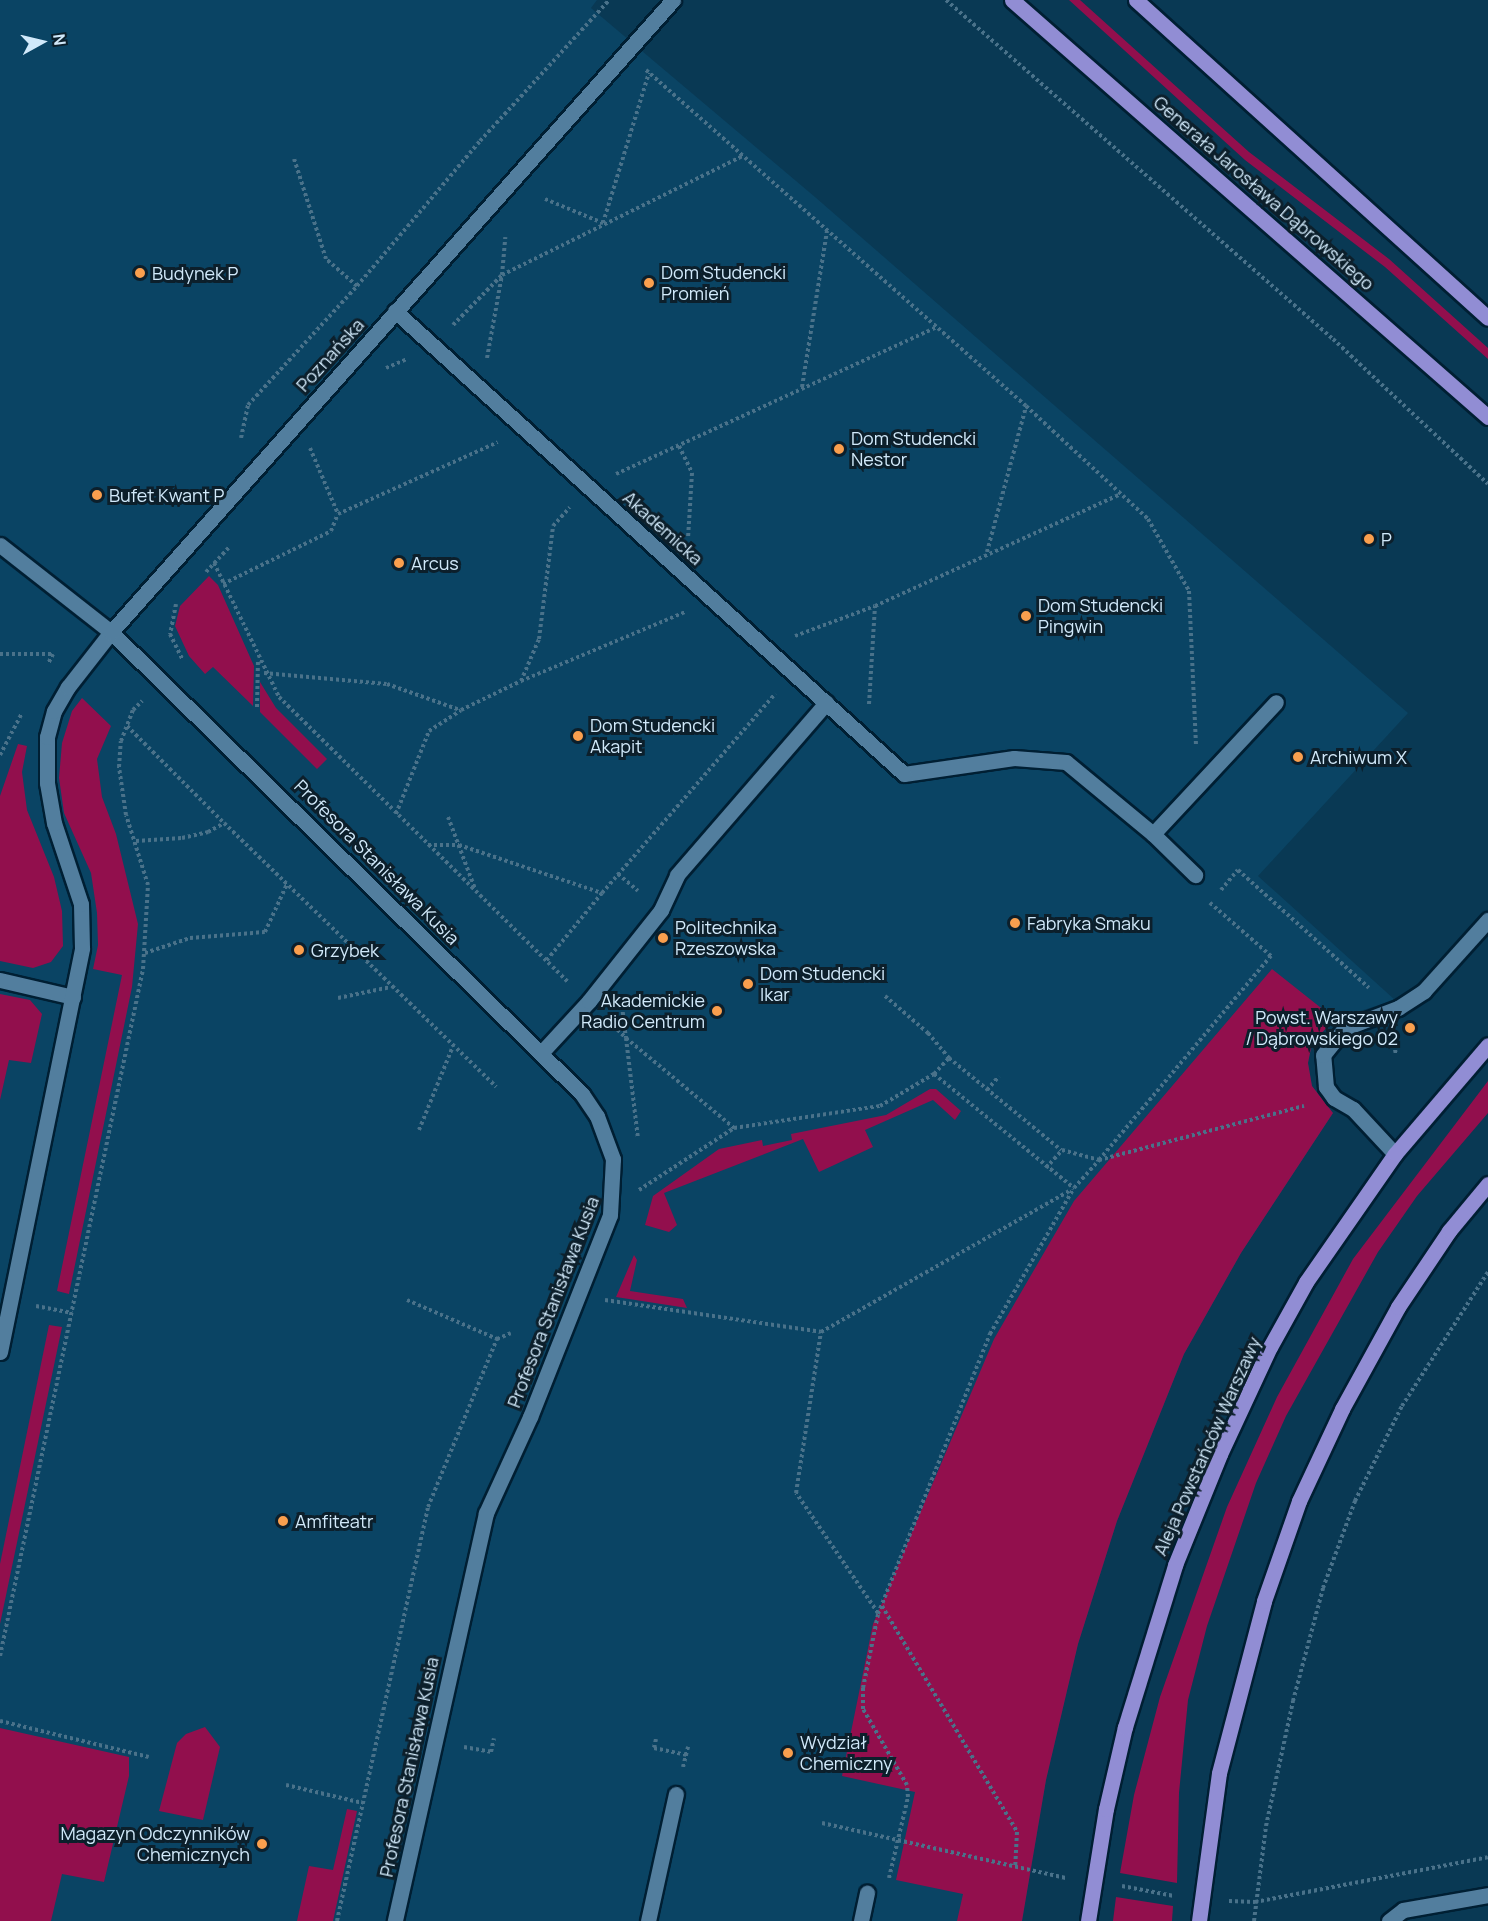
<!DOCTYPE html>
<meta charset="utf-8">
<style>
body{margin:0}
#map{position:relative;width:1488px;height:1921px;overflow:hidden;background:#093954;font-family:Manrope,sans-serif}
div>[style]{position:absolute}
.built>*{inset:0;background:#0a4464}
.green>*{inset:0;background:#920f4d}
.path>*{height:4px;margin-top:-2px;transform-origin:0;background:repeating-linear-gradient(90deg,#4a728a 0 3px,transparent 0 6px)}
.roads{filter:drop-shadow(2px 0 #001f33) drop-shadow(-2px 0 #001f33) drop-shadow(0 2px #001f33) drop-shadow(0 -2px #001f33)}
.service>*{height:15px;margin:-7.5px;padding:0 7.5px;transform-origin:7.5px;border-radius:7.5px;background:#527e9e}
.minor>*{height:15px;margin:-7.5px;padding:0 7.5px;transform-origin:7.5px;border-radius:7.5px;background:#527e9e}
.primary>*{height:15px;margin:-7.5px;padding:0 7.5px;transform-origin:7.5px;border-radius:7.5px;background:#918dd4}
.dots>*{width:16px;height:16px;translate:-50% -50%;box-sizing:border-box;border:3px solid #0c1f2b;border-radius:50%}
span{translate:-50% -50%;white-space:nowrap;text-align:center;line-height:1.15;-webkit-text-stroke:6px #0c1f2b;paint-order:stroke}
.street-label{font-size:18px;color:#d1e9fa}
.poi-label{font-size:18px;color:#d1e9fa}
.left{translate:0 -50%;text-align:left}
.right{translate:-100% -50%;text-align:right}
.north{position:absolute;left:12px;top:12px;width:60px;height:60px;-webkit-text-stroke:4px #0c1f2b;paint-order:stroke;rotate:82deg;font-size:16px;font-weight:700;line-height:24px;text-align:center;color:#d1e9fa}
.north::after{content:'';display:block;margin:auto;width:21px;height:27px;background:#d1e9fa;clip-path:polygon(50% 0,100% 100%,50% 72%,0 100%)}
</style>
<div id="map">
<div class="built">
<div style="clip-path:polygon(0 0,597px 0,591px 8px,815px 197px,1408px 713px,1258px 876px,1395px 1000px,1335px 1019px,1312px 1043px,1308px 1063px,1312px 1086px,1333px 1113px,1241px 1253px,1184px 1354px,1117px 1521px,1078px 1644px,1046px 1780px,1022px 1921px,0 1921px)"></div>
</div>
<div class="green">
<div style="clip-path:polygon(1069px 0,1080px 0,1249px 152px,1389px 259px,1488px 348px,1488px 359px,1385px 267px,1245px 160px)"></div>
<div style="clip-path:polygon(209px 576px,218px 585px,254px 666px,253px 706px,213px 667px,205px 674px,189px 656px,175px 626px,180px 606px)"></div>
<div style="clip-path:polygon(260px 682px,276px 708px,327px 759px,317px 769px,260px 712px)"></div>
<div style="clip-path:polygon(82px 698px,111px 726px,97px 759px,102px 797px,116px 834px,138px 924px,132px 987px,69px 1294px,57px 1291px,122px 975px,93px 969px,98px 945px,97px 913px,91px 873px,64px 813px,59px 778px,62px 743px,72px 711px)"></div>
<div style="clip-path:polygon(18px 744px,27px 746px,22px 772px,27px 810px,54px 877px,62px 911px,63px 946px,51px 962px,33px 968px,0 961px,0 796px)"></div>
<div style="clip-path:polygon(1272px 969px,1335px 1019px,1312px 1043px,1308px 1063px,1312px 1086px,1333px 1113px,1241px 1253px,1184px 1354px,1117px 1521px,1078px 1644px,1046px 1780px,1022px 1921px,957px 1921px,963px 1894px,896px 1880px,915px 1792px,842px 1776px,873px 1624px,994px 1339px,1074px 1201px)"></div>
<div style="clip-path:polygon(0 994px,30px 1000px,42px 1014px,31px 1063px,9px 1060px,0 1100px)"></div>
<div style="clip-path:polygon(1488px 1081px,1488px 1113px,1417px 1196px,1378px 1252px,1286px 1416px,1256px 1483px,1207px 1626px,1188px 1700px,1179px 1793px,1177px 1883px,1120px 1873px,1134px 1795px,1160px 1697px,1227px 1507px,1277px 1397px,1353px 1259px)"></div>
<div style="clip-path:polygon(930px 1089px,936px 1089px,961px 1111px,955px 1120px,933px 1100px,865px 1130px,873px 1147px,819px 1172px,803px 1139px,664px 1193px,677px 1225px,669px 1232px,645px 1225px,653px 1196px,719px 1149px,762px 1140px,763px 1146px,792px 1140px,791px 1134px,886px 1115px)"></div>
<div style="clip-path:polygon(634px 1255px,637px 1260px,630px 1291px,683px 1299px,687px 1308px,616px 1297px)"></div>
<div style="clip-path:polygon(49px 1325px,62px 1327px,0 1624px,0 1564px)"></div>
<div style="clip-path:polygon(205px 1727px,220px 1747px,203px 1820px,159px 1811px,177px 1743px,186px 1734px)"></div>
<div style="clip-path:polygon(0 1728px,129px 1757px,129px 1776px,104px 1882px,62px 1874px,51px 1921px,0 1921px)"></div>
<div style="clip-path:polygon(347px 1809px,357px 1811px,333px 1921px,297px 1921px,309px 1866px,333px 1870px)"></div>
<div style="clip-path:polygon(1116px 1897px,1173px 1906px,1172px 1921px,1113px 1921px)"></div>
</div>
<div class="path">
<div style="left:946px;top:0;width:514px;rotate:41.22deg"></div>
<div style="left:1333px;top:339px;width:212px;rotate:43.1deg"></div>
<div style="left:646px;top:70px;width:507px;rotate:41.48deg"></div>
<div style="left:1026px;top:406px;width:166px;rotate:42.8deg"></div>
<div style="left:1148px;top:519px;width:83px;rotate:60.3deg"></div>
<div style="left:1189px;top:591px;width:154px;rotate:87.4deg"></div>
<div style="left:545px;top:199px;width:63px;rotate:22.5deg"></div>
<div style="left:603px;top:223px;width:157px;rotate:-73deg"></div>
<div style="left:357px;top:286px;width:190px;rotate:-49.7deg"></div>
<div style="left:480px;top:141px;width:191px;rotate:-47.5deg"></div>
<div style="left:453px;top:325px;width:70px;rotate:-45.6deg"></div>
<div style="left:502px;top:275px;width:269px;rotate:-26.3deg"></div>
<div style="left:487px;top:358px;width:84px;rotate:-79.8deg"></div>
<div style="left:502px;top:275px;width:38px;rotate:-85deg"></div>
<div style="left:386px;top:368px;width:23px;rotate:-23deg"></div>
<div style="left:802px;top:387px;width:158px;rotate:-80.9deg"></div>
<div style="left:241px;top:438px;width:34px;rotate:-78deg"></div>
<div style="left:248px;top:405px;width:161px;rotate:-47.5deg"></div>
<div style="left:357px;top:286px;width:41px;rotate:-138.9deg"></div>
<div style="left:326px;top:259px;width:105px;rotate:-107.7deg"></div>
<div style="left:679px;top:446px;width:30px;rotate:64deg"></div>
<div style="left:692px;top:473px;width:65px;rotate:93.5deg"></div>
<div style="left:310px;top:448px;width:72px;rotate:67deg"></div>
<div style="left:338px;top:514px;width:175px;rotate:-24.2deg"></div>
<div style="left:616px;top:474px;width:353px;rotate:-24.6deg"></div>
<div style="left:987px;top:552px;width:151px;rotate:-75deg"></div>
<div style="left:214px;top:563px;width:149px;rotate:64.1deg"></div>
<div style="left:279px;top:697px;width:407px;rotate:44.6deg"></div>
<div style="left:206px;top:572px;width:34px;rotate:-47deg"></div>
<div style="left:223px;top:584px;width:120px;rotate:-26.1deg"></div>
<div style="left:331px;top:531px;width:18px;rotate:-68deg"></div>
<div style="left:176px;top:604px;width:31px;rotate:101deg"></div>
<div style="left:170px;top:634px;width:28px;rotate:64deg"></div>
<div style="left:795px;top:636px;width:85px;rotate:-20.6deg"></div>
<div style="left:875px;top:606px;width:268px;rotate:-24.5deg"></div>
<div style="left:0;top:654px;width:53px"></div>
<div style="left:53px;top:654px;width:11px;rotate:117deg"></div>
<div style="left:264px;top:673px;width:123px;rotate:5.1deg"></div>
<div style="left:387px;top:684px;width:77px;rotate:19.6deg"></div>
<div style="left:521px;top:681px;width:178px;rotate:-22.8deg"></div>
<div style="left:869px;top:704px;width:98px;rotate:-86.5deg"></div>
<div style="left:257px;top:707px;width:47px;rotate:-88.8deg"></div>
<div style="left:127px;top:726px;width:137px;rotate:45deg"></div>
<div style="left:0;top:755px;width:47px;rotate:-62.4deg"></div>
<div style="left:396px;top:814px;width:89px;rotate:-68.3deg"></div>
<div style="left:429px;top:731px;width:38px;rotate:-33deg"></div>
<div style="left:461px;top:710px;width:67px;rotate:-25.8deg"></div>
<div style="left:521px;top:681px;width:46px;rotate:-66.8deg"></div>
<div style="left:539px;top:639px;width:114px;rotate:-82.9deg"></div>
<div style="left:553px;top:526px;width:25px;rotate:-48deg"></div>
<div style="left:448px;top:817px;width:77px;rotate:69.4deg"></div>
<div style="left:136px;top:841px;width:46px;rotate:-3.7deg"></div>
<div style="left:182px;top:838px;width:27px;rotate:-13deg"></div>
<div style="left:208px;top:832px;width:18px;rotate:-29deg"></div>
<div style="left:224px;top:823px;width:379px;rotate:44.1deg"></div>
<div style="left:428px;top:845px;width:31px"></div>
<div style="left:459px;top:845px;width:151px;rotate:18.6deg"></div>
<div style="left:602px;top:893px;width:88px;rotate:129.5deg"></div>
<div style="left:618px;top:874px;width:26px;rotate:40deg"></div>
<div style="left:1221px;top:890px;width:26px;rotate:-50deg"></div>
<div style="left:1238px;top:870px;width:176px;rotate:42deg"></div>
<div style="left:602px;top:893px;width:264px;rotate:-49deg"></div>
<div style="left:145px;top:953px;width:47px;rotate:-18.4deg"></div>
<div style="left:190px;top:938px;width:75px;rotate:-4.6deg"></div>
<div style="left:265px;top:932px;width:53px;rotate:-65.4deg"></div>
<div style="left:885px;top:996px;width:57px;rotate:40.7deg"></div>
<div style="left:928px;top:1033px;width:33px;rotate:50deg"></div>
<div style="left:338px;top:998px;width:54px;rotate:-11.7deg"></div>
<div style="left:622px;top:1006px;width:32px;rotate:83deg"></div>
<div style="left:626px;top:1038px;width:141px;rotate:39.8deg"></div>
<div style="left:734px;top:1128px;width:148px;rotate:-8.6deg"></div>
<div style="left:880px;top:1106px;width:63px;rotate:-30.7deg"></div>
<div style="left:934px;top:1074px;width:181px;rotate:39.2deg"></div>
<div style="left:1074px;top:1188px;width:38px;rotate:-48deg"></div>
<div style="left:1099px;top:1160px;width:212px;rotate:-14.8deg"></div>
<div style="left:609px;top:1021px;width:24px;rotate:45deg"></div>
<div style="left:626px;top:1038px;width:101px;rotate:83.2deg"></div>
<div style="left:1393px;top:1038px;width:17px;rotate:80deg"></div>
<div style="left:934px;top:1074px;width:22px;rotate:-47deg"></div>
<div style="left:949px;top:1058px;width:145px;rotate:39.4deg"></div>
<div style="left:987px;top:1090px;width:18px;rotate:-49deg"></div>
<div style="left:419px;top:1130px;width:91px;rotate:-68deg"></div>
<div style="left:1046px;top:1168px;width:24px;rotate:-48deg"></div>
<div style="left:1062px;top:1150px;width:38px;rotate:15deg"></div>
<div style="left:1099px;top:1160px;width:267px;rotate:-49.9deg"></div>
<div style="left:1271px;top:956px;width:81px;rotate:-139deg"></div>
<div style="left:639px;top:1190px;width:113px;rotate:-33.1deg"></div>
<div style="left:407px;top:1300px;width:98px;rotate:23.4deg"></div>
<div style="left:605px;top:1300px;width:218px;rotate:8.4deg"></div>
<div style="left:36px;top:1306px;width:37px;rotate:11deg"></div>
<div style="left:882px;top:1606px;width:263px;rotate:59.1deg"></div>
<div style="left:1017px;top:1832px;width:35px;rotate:93deg"></div>
<div style="left:878px;top:1613px;width:145px;rotate:-124.3deg"></div>
<div style="left:796px;top:1493px;width:163px;rotate:-81.2deg"></div>
<div style="left:821px;top:1332px;width:288px;rotate:-29.6deg"></div>
<div style="left:0;top:1656px;width:702px;rotate:-78.24deg"></div>
<div style="left:143px;top:969px;width:84px;rotate:-86.6deg"></div>
<div style="left:148px;top:885px;width:73px;rotate:-107.4deg"></div>
<div style="left:126px;top:815px;width:49px;rotate:-98.3deg"></div>
<div style="left:119px;top:767px;width:26px;rotate:-86deg"></div>
<div style="left:121px;top:741px;width:33px;rotate:-69deg"></div>
<div style="left:133px;top:710px;width:13px;rotate:-45deg"></div>
<div style="left:0;top:1721px;width:153px;rotate:13.6deg"></div>
<div style="left:656px;top:1739px;width:9px;rotate:103deg"></div>
<div style="left:654px;top:1748px;width:33px;rotate:12deg"></div>
<div style="left:464px;top:1747px;width:27px;rotate:10deg"></div>
<div style="left:491px;top:1752px;width:14px;rotate:-78deg"></div>
<div style="left:683px;top:1767px;width:21px;rotate:-76deg"></div>
<div style="left:286px;top:1785px;width:79px;rotate:13.2deg"></div>
<div style="left:822px;top:1823px;width:251px;rotate:12.7deg"></div>
<div style="left:889px;top:1878px;width:83px;rotate:-76.8deg"></div>
<div style="left:908px;top:1797px;width:12px;rotate:-95deg"></div>
<div style="left:907px;top:1785px;width:88px;rotate:-120.1deg"></div>
<div style="left:863px;top:1709px;width:21px;rotate:-90deg"></div>
<div style="left:863px;top:1688px;width:76px;rotate:-78.5deg"></div>
<div style="left:878px;top:1614px;width:302px;rotate:-68.2deg"></div>
<div style="left:990px;top:1334px;width:168px;rotate:-60.1deg"></div>
<div style="left:1122px;top:1886px;width:53px;rotate:10.9deg"></div>
<div style="left:1229px;top:1901px;width:26px;rotate:2deg"></div>
<div style="left:1255px;top:1902px;width:237px;rotate:-10.9deg"></div>
<div style="left:337px;top:1921px;width:424px;rotate:-77.6deg"></div>
<div style="left:428px;top:1507px;width:182px;rotate:-67.7deg"></div>
<div style="left:497px;top:1339px;width:15px;rotate:-23deg"></div>
<div style="left:1254px;top:1921px;width:96px;rotate:-82.8deg"></div>
<div style="left:1266px;top:1826px;width:128px;rotate:-77.8deg"></div>
<div style="left:1293px;top:1701px;width:117px;rotate:-75.1deg"></div>
<div style="left:1323px;top:1588px;width:93px;rotate:-69.8deg"></div>
<div style="left:1355px;top:1501px;width:106px;rotate:-63.7deg"></div>
<div style="left:1402px;top:1406px;width:159px;rotate:-57.3deg"></div>
</div>
<div class="roads">
<div class="service">
<div style="left:904px;top:774px;width:111px;rotate:-8.3deg"></div>
<div style="left:1014px;top:758px;width:52px;rotate:4.4deg"></div>
<div style="left:1066px;top:762px;width:113px;rotate:39.6deg"></div>
<div style="left:1153px;top:834px;width:180px;rotate:-47deg"></div>
<div style="left:1153px;top:834px;width:59px;rotate:44.3deg"></div>
<div style="left:0;top:980px;width:75px;rotate:13.1deg"></div>
<div style="left:541px;top:1053px;width:71px;rotate:-47.3deg"></div>
<div style="left:589px;top:1001px;width:116px;rotate:-51.6deg"></div>
<div style="left:661px;top:910px;width:38px;rotate:-65deg"></div>
<div style="left:677px;top:875px;width:228px;rotate:-49.1deg"></div>
<div style="left:0;top:1352px;width:412px;rotate:-78.5deg"></div>
<div style="left:82px;top:948px;width:44px;rotate:-91.3deg"></div>
<div style="left:81px;top:904px;width:85px;rotate:-108.4deg"></div>
<div style="left:54px;top:823px;width:41px;rotate:-99.9deg"></div>
<div style="left:47px;top:783px;width:46px;rotate:-90deg"></div>
<div style="left:47px;top:737px;width:27px;rotate:-75deg"></div>
<div style="left:54px;top:711px;width:28px;rotate:-60deg"></div>
<div style="left:68px;top:687px;width:70px;rotate:-52deg"></div>
<div style="left:111px;top:632px;width:660px;rotate:44.45deg"></div>
<div style="left:582px;top:1094px;width:27px;rotate:56deg"></div>
<div style="left:597px;top:1116px;width:46px;rotate:69.6deg"></div>
<div style="left:613px;top:1159px;width:56px;rotate:93.1deg"></div>
<div style="left:610px;top:1215px;width:217px;rotate:111.6deg"></div>
<div style="left:530px;top:1417px;width:106px;rotate:114.6deg"></div>
<div style="left:486px;top:1513px;width:418px;rotate:102.6deg"></div>
<div style="left:648px;top:1921px;width:130px;rotate:-77.6deg"></div>
<div style="left:861px;top:1921px;width:29px;rotate:-78deg"></div>
<div style="left:1389px;top:1921px;width:18px;rotate:-38deg"></div>
<div style="left:1403px;top:1910px;width:86px;rotate:-10deg"></div>
</div>
<div class="minor">
<div style="left:395px;top:311px;width:688px;rotate:42.29deg"></div>
<div style="left:0;top:545px;width:141px;rotate:38.1deg"></div>
<div style="left:111px;top:632px;width:846px;rotate:-48.36deg"></div>
<div style="left:1395px;top:1154px;width:62px;rotate:-133deg"></div>
<div style="left:1353px;top:1109px;width:22px;rotate:-150deg"></div>
<div style="left:1334px;top:1098px;width:14px;rotate:-126deg"></div>
<div style="left:1326px;top:1087px;width:32px;rotate:-95deg"></div>
<div style="left:1323px;top:1055px;width:35px;rotate:-51deg"></div>
<div style="left:1345px;top:1028px;width:57px;rotate:-20.7deg"></div>
<div style="left:1398px;top:1008px;width:31px;rotate:-33deg"></div>
<div style="left:1424px;top:991px;width:96px;rotate:-48deg"></div>
</div>
<div class="primary">
<div style="left:1012px;top:0;width:633px;rotate:41.22deg"></div>
<div style="left:1136px;top:0;width:474px;rotate:42.1deg"></div>
<div style="left:1088px;top:1921px;width:113px;rotate:-80.9deg"></div>
<div style="left:1106px;top:1809px;width:84px;rotate:-77deg"></div>
<div style="left:1125px;top:1727px;width:170px;rotate:-72.8deg"></div>
<div style="left:1175px;top:1565px;width:120px;rotate:-67.9deg"></div>
<div style="left:1220px;top:1454px;width:118px;rotate:-65deg"></div>
<div style="left:1270px;top:1347px;width:74px;rotate:-61deg"></div>
<div style="left:1306px;top:1282px;width:156px;rotate:-55.2deg"></div>
<div style="left:1395px;top:1154px;width:143px;rotate:-49.5deg"></div>
<div style="left:1199px;top:1921px;width:149px;rotate:-82.3deg"></div>
<div style="left:1219px;top:1773px;width:178px;rotate:-75.3deg"></div>
<div style="left:1264px;top:1601px;width:106px;rotate:-70.7deg"></div>
<div style="left:1299px;top:1501px;width:102px;rotate:-64.9deg"></div>
<div style="left:1342px;top:1409px;width:116px;rotate:-61.2deg"></div>
<div style="left:1398px;top:1307px;width:92px;rotate:-56.1deg"></div>
<div style="left:1449px;top:1231px;width:61px;rotate:-50.3deg"></div>
</div>
</div>
<div class="dots">
<div style="left:140px;top:273px;background:#fa9f4e"></div>
<div style="left:649px;top:283px;background:#fa9f4e"></div>
<div style="left:839px;top:449px;background:#fa9f4e"></div>
<div style="left:97px;top:495px;background:#fa9f4e"></div>
<div style="left:1369px;top:539px;background:#fa9f4e"></div>
<div style="left:399px;top:563px;background:#fa9f4e"></div>
<div style="left:1026px;top:616px;background:#fa9f4e"></div>
<div style="left:578px;top:736px;background:#fa9f4e"></div>
<div style="left:1298px;top:757px;background:#fa9f4e"></div>
<div style="left:1015px;top:923px;background:#fa9f4e"></div>
<div style="left:663px;top:938px;background:#fa9f4e"></div>
<div style="left:299px;top:950px;background:#fa9f4e"></div>
<div style="left:748px;top:984px;background:#fa9f4e"></div>
<div style="left:717px;top:1011px;background:#fa9f4e"></div>
<div style="left:1410px;top:1028px;background:#fa9f4e"></div>
<div style="left:283px;top:1521px;background:#fa9f4e"></div>
<div style="left:788px;top:1753px;background:#fa9f4e"></div>
<div style="left:262px;top:1844px;background:#fa9f4e"></div>
</div>
<div class="street-label">
<span style="left:1264px;top:193px;rotate:41deg">Generała Jarosława Dąbrowskiego</span>
<span style="left:330px;top:355px;rotate:-48deg">Poznańska</span>
<span style="left:663px;top:528px;rotate:42deg">Akademicka</span>
<span style="left:377px;top:862px;rotate:45deg">Profesora Stanisława Kusia</span>
<span style="left:553px;top:1302px;rotate:-69deg">Profesora Stanisława Kusia</span>
<span style="left:1207px;top:1446px;rotate:-66deg">Aleja Powstańców Warszawy</span>
<span style="left:409px;top:1767px;rotate:-78deg">Profesora Stanisława Kusia</span>
</div>
<div class="poi-label">
<span class="left" style="left:152px;top:273px">Budynek P</span>
<span class="left" style="left:661px;top:283px">Dom Studencki<br>Promień</span>
<span class="left" style="left:851px;top:449px">Dom Studencki<br>Nestor</span>
<span class="left" style="left:109px;top:495px">Bufet Kwant P</span>
<span class="left" style="left:1381px;top:539px">P</span>
<span class="left" style="left:411px;top:563px">Arcus</span>
<span class="left" style="left:1038px;top:616px">Dom Studencki<br>Pingwin</span>
<span class="left" style="left:590px;top:736px">Dom Studencki<br>Akapit</span>
<span class="left" style="left:1310px;top:757px">Archiwum X</span>
<span class="left" style="left:1027px;top:923px">Fabryka Smaku</span>
<span class="left" style="left:675px;top:938px">Politechnika<br>Rzeszowska</span>
<span class="left" style="left:311px;top:950px">Grzybek</span>
<span class="left" style="left:760px;top:984px">Dom Studencki<br>Ikar</span>
<span class="right" style="left:705px;top:1011px">Akademickie<br>Radio Centrum</span>
<span class="right" style="left:1398px;top:1028px">Powst. Warszawy<br>/ Dąbrowskiego 02</span>
<span class="left" style="left:295px;top:1521px">Amfiteatr</span>
<span class="left" style="left:800px;top:1753px">Wydział<br>Chemiczny</span>
<span class="right" style="left:250px;top:1844px">Magazyn Odczynników<br>Chemicznych</span>
</div>
<div class="north">N</div>
</div>
